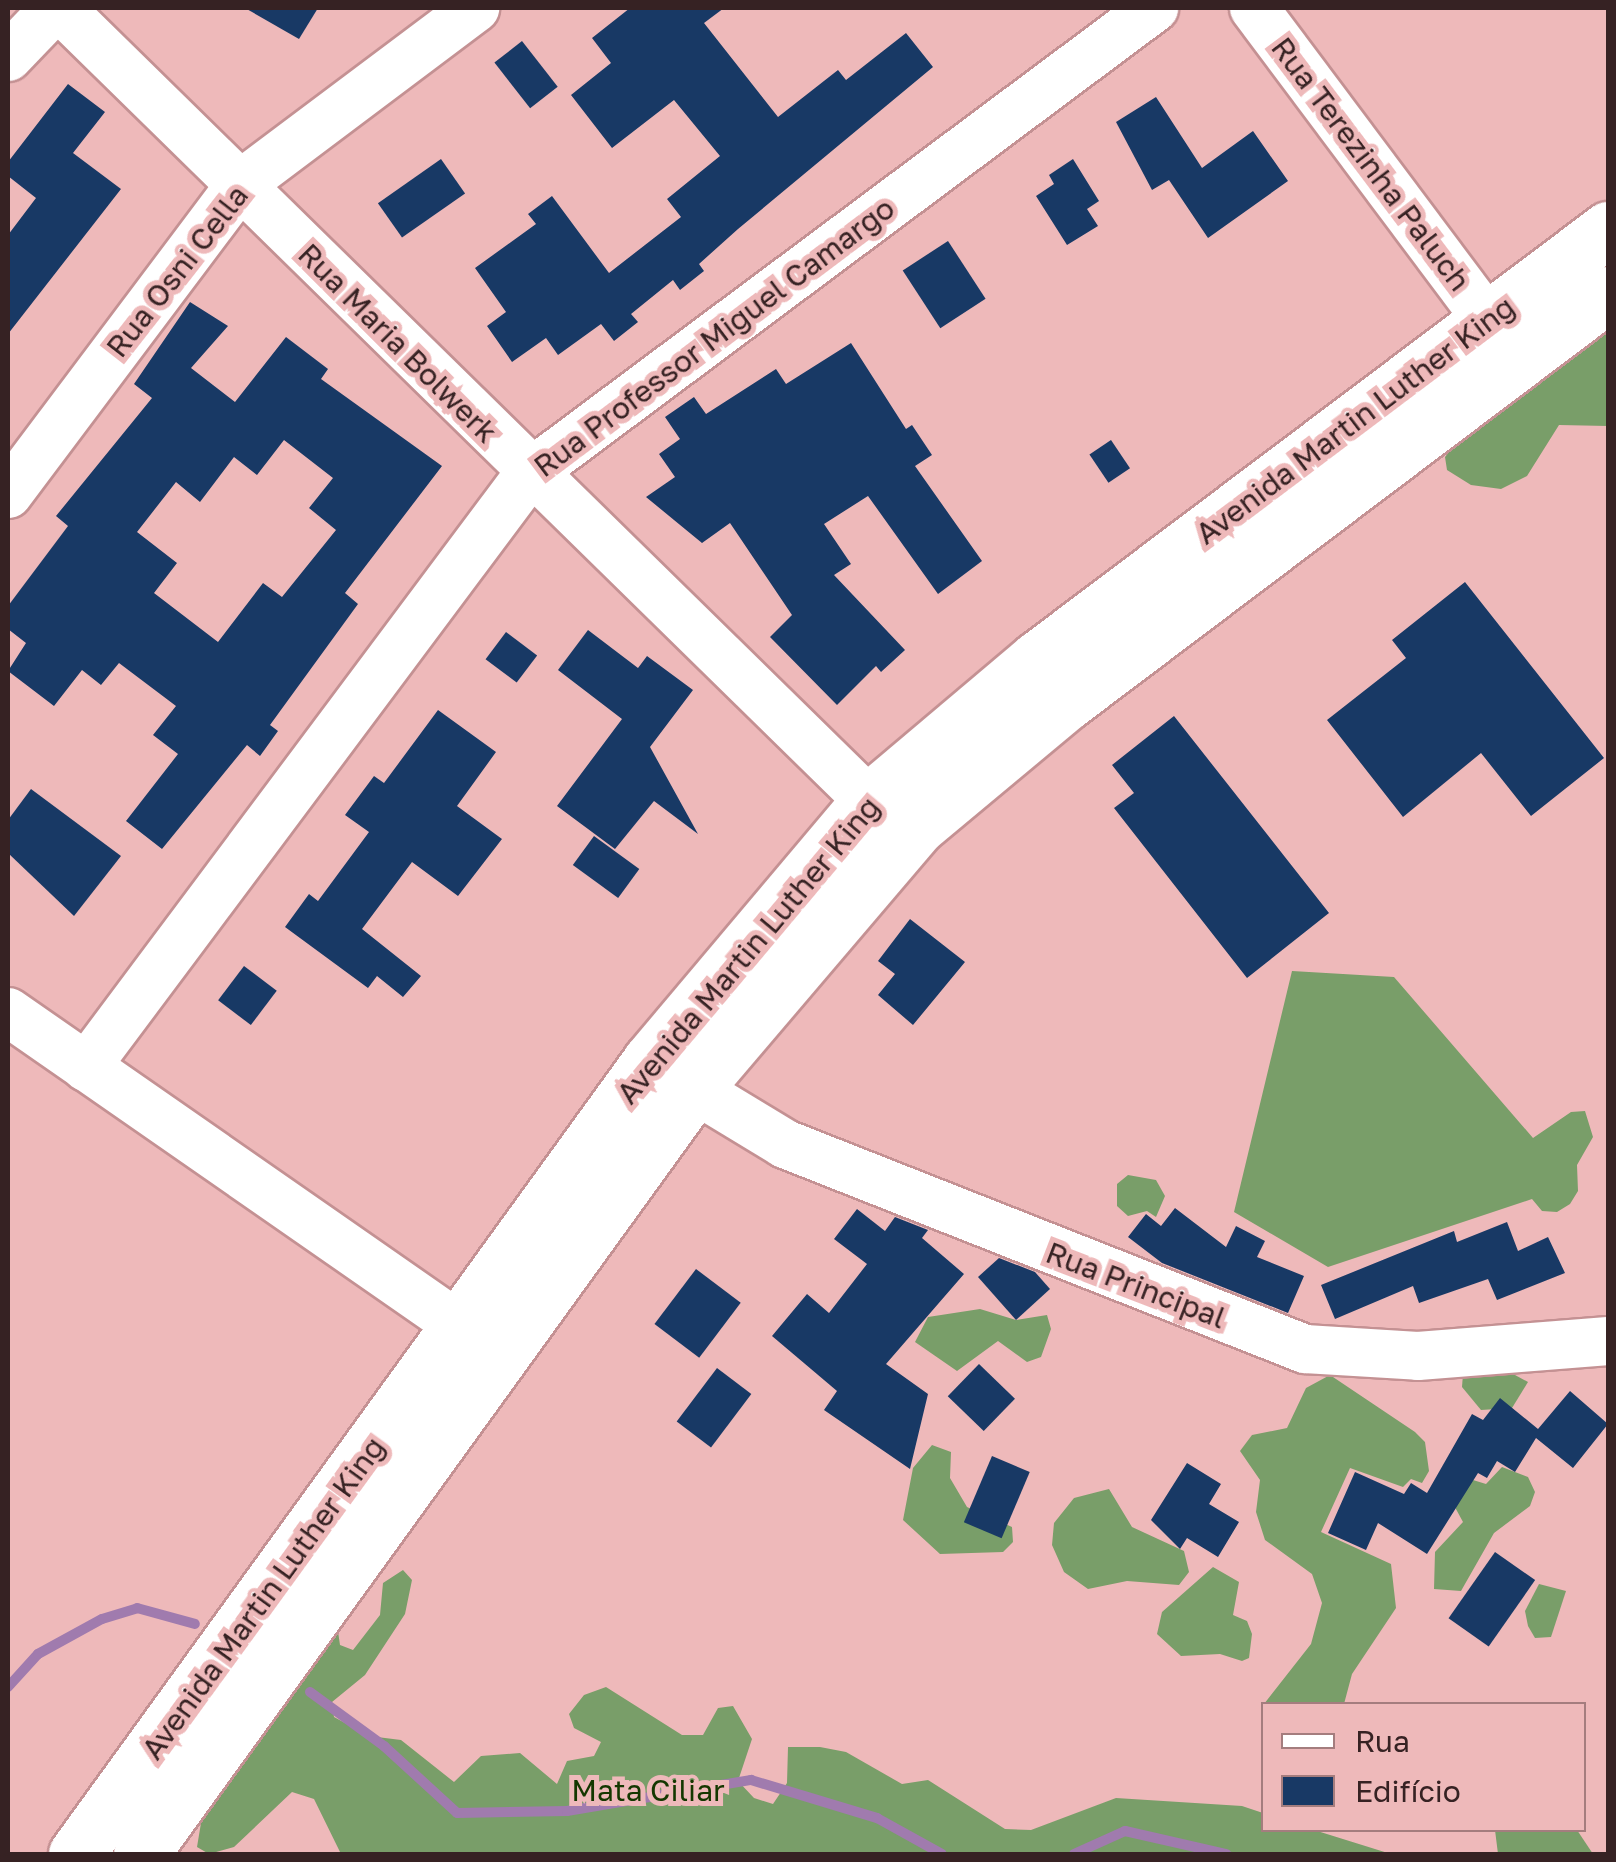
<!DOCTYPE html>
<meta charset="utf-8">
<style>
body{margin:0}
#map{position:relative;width:1616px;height:1862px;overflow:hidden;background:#eeb9ba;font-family:"Golos Text",sans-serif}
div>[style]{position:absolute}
.forest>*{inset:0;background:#799e69}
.stream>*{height:10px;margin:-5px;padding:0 5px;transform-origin:5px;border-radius:5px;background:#a07bae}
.building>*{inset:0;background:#183965;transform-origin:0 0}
.roads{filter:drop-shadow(2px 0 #c49193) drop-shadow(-2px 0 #c49193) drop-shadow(0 2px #c49193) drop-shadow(0 -2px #c49193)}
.minor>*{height:48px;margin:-24px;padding:0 24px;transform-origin:24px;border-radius:24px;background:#fff}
.major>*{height:55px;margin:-27.5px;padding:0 27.5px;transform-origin:27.5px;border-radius:27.5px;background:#fff}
span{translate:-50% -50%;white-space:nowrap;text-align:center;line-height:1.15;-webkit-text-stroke:10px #eeb9ba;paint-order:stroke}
.street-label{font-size:30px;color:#362223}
.park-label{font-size:30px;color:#143700}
.frame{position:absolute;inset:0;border:10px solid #362223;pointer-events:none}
.legend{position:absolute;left:1261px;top:1702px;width:325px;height:130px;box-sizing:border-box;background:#eeb9ba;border:2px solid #a47d7e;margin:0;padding:12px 18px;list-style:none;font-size:30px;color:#362223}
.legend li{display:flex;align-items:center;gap:20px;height:50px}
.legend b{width:50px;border:2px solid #a47d7e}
</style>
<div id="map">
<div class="forest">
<div style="clip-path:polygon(1608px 317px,1608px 426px,1559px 425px,1527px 476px,1501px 489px,1471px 485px,1447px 470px,1445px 457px,1454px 446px)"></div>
<div style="clip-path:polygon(1292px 971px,1394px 977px,1533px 1138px,1571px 1112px,1585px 1111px,1593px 1137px,1577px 1165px,1578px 1191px,1570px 1204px,1557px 1212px,1542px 1211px,1532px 1199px,1328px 1267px,1234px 1212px)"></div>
<div style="clip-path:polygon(1128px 1175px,1156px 1180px,1165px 1196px,1156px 1217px,1147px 1211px,1128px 1216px,1117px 1206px,1117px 1184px)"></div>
<div style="clip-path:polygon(980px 1309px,1016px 1320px,1047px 1315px,1051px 1329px,1041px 1357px,1027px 1362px,998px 1341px,957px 1371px,915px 1342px,928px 1317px)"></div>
<div style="clip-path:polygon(1463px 1374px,1515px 1375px,1528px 1382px,1512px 1408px,1481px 1410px,1462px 1387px)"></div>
<div style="clip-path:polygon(1330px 1375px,1415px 1432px,1425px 1442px,1429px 1471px,1422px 1483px,1411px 1479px,1403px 1487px,1350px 1468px,1321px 1532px,1391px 1564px,1396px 1608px,1352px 1674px,1344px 1704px,1264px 1704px,1311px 1644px,1322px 1603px,1312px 1574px,1265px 1540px,1256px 1512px,1260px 1480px,1240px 1451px,1252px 1435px,1287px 1428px,1306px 1388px)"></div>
<div style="clip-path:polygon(932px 1445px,951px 1452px,950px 1478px,967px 1507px,1012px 1527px,1013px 1542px,1003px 1552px,940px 1554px,903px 1520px,913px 1468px)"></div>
<div style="clip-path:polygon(1502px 1467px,1528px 1477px,1535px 1492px,1530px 1506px,1494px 1533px,1461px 1591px,1434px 1589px,1435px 1552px,1463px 1522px,1450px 1498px,1473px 1480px,1486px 1484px)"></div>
<div style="clip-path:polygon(1109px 1489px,1132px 1527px,1184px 1551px,1189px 1572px,1179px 1585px,1127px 1581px,1088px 1589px,1064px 1572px,1052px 1545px,1054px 1523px,1074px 1498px)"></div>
<div style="clip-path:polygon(1213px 1567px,1239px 1582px,1233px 1615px,1247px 1621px,1252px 1634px,1249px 1658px,1242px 1661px,1220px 1654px,1181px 1656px,1157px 1634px,1162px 1612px)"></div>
<div style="clip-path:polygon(403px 1570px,412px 1580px,405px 1614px,365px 1675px,332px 1702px,334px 1717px,369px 1736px,401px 1740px,454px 1782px,481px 1756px,520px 1753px,557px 1784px,567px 1761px,594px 1756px,601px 1742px,574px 1728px,569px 1714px,584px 1695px,606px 1687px,682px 1735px,703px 1735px,718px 1708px,733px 1706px,752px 1739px,738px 1781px,754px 1798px,773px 1804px,787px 1783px,788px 1747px,820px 1747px,846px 1752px,902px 1784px,928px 1780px,1005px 1829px,1031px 1830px,1116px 1798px,1242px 1806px,1263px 1813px,1264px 1830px,1314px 1830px,1391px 1854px,341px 1854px,314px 1799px,292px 1792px,234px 1847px,209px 1854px,197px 1847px,201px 1823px,259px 1709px,335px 1611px,340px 1645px,353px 1650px,380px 1615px,383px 1583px)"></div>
<div style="clip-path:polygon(1539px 1584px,1566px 1591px,1551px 1637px,1535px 1638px,1528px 1626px,1525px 1611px)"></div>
<div style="clip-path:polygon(1495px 1830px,1577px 1830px,1593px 1854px,1498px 1854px)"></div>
</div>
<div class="stream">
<div style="left:8px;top:1687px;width:45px;rotate:-47.7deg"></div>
<div style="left:38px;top:1654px;width:73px;rotate:-28.7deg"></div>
<div style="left:102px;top:1619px;width:37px;rotate:-17deg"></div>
<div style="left:137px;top:1608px;width:60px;rotate:15.4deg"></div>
<div style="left:310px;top:1692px;width:92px;rotate:36.1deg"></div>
<div style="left:384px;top:1746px;width:99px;rotate:42.5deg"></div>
<div style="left:457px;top:1813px;width:110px;rotate:-1deg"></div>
<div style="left:567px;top:1811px;width:187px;rotate:-9.6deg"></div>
<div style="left:751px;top:1780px;width:132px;rotate:16.8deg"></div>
<div style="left:877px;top:1818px;width:74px;rotate:29deg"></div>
<div style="left:1074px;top:1854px;width:56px;rotate:-24.3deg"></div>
<div style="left:1125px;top:1831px;width:104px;rotate:12.8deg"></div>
</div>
<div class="building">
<div style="clip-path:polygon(245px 8px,318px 8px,299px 39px)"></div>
<div style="clip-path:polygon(630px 8px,724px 8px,704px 23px,778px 117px,838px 70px,846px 80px,906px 33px,933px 67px,738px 229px,699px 264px,704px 271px,680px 290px,673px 280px,631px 314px,638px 322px,614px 341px,601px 324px,558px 355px,546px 338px,512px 362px,487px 326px,506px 312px,475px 268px,536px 224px,528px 214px,552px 196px,609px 273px,681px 217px,667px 199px,720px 156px,674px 100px,612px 148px,571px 95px,611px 63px,592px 38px)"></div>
<div style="left:522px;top:41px;width:58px;height:35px;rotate:52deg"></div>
<div style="clip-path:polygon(68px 84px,105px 112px,73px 153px,121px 189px,8px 334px,8px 235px,36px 198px,8px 176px,8px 162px)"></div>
<div style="clip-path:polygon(1156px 97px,1202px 168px,1253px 131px,1288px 181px,1208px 238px,1169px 180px,1152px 190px,1116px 122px)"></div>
<div style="left:441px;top:159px;width:42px;height:77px;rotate:55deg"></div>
<div style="clip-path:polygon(1073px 159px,1099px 201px,1087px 209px,1098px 226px,1067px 245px,1036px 196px,1054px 184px,1049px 175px)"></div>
<div style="left:948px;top:241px;width:69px;height:54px;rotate:57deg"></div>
<div style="clip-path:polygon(evenodd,190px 302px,228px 326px,191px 368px,235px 402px,286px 337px,328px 369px,321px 379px,442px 466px,345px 593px,358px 604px,270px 725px,278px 731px,260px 756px,247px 745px,162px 849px,126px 821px,178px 754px,153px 735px,176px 706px,119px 663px,101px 685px,82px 670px,54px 706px,8px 671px,26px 643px,8px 629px,8px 606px,68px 526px,56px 516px,152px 398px,134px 384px,190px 302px,284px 440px,333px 478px,309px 508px,336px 530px,282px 597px,263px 583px,218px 642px,154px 593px,177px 563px,137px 532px,176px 482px,200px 502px,234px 457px,257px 475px,284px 440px)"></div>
<div style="clip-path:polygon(851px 343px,906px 429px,912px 425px,932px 455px,915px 466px,982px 561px,938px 594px,868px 496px,824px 524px,851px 564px,834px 575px,905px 650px,881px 672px,876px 666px,837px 705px,770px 637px,792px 615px,730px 523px,702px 543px,646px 497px,675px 477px,659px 454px,680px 439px,665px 417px,694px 397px,706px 414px,776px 369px,786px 384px)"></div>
<div style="left:1111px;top:440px;width:34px;height:26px;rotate:56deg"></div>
<div style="clip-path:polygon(1465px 582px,1604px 758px,1531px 816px,1481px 753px,1403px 817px,1327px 720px,1406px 658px,1392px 640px)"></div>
<div style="clip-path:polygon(588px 630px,638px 668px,647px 656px,693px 690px,650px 747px,698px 834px,654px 801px,615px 849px,557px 806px,622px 719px,558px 670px)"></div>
<div style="left:506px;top:632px;width:39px;height:34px;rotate:37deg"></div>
<div style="clip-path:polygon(438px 710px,496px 752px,457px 806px,502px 839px,458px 896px,412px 862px,362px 929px,421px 976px,403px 997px,377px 976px,368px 988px,285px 927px,309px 894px,318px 901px,369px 832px,345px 815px,374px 776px,384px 783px)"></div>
<div style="clip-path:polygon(1174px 716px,1329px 913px,1247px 978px,1114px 808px,1134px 793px,1112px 765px)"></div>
<div style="clip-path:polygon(31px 789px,121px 856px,74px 916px,8px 853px,8px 820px)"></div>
<div style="left:594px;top:836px;width:56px;height:36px;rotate:36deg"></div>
<div style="clip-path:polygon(910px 919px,965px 962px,913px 1025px,878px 995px,895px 974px,878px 961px)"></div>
<div style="left:244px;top:966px;width:41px;height:43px;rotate:37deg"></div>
<div style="clip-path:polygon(1175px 1208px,1226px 1247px,1236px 1226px,1265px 1241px,1257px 1257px,1304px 1276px,1288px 1313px,1162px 1263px,1128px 1237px,1146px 1214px,1161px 1226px)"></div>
<div style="clip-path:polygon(857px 1209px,885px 1231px,895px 1217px,928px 1230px,922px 1238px,964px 1274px,886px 1364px,928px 1394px,910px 1469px,824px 1410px,837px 1391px,772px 1336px,807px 1294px,829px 1313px,867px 1264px,834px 1239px)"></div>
<div style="clip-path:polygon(1507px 1222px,1518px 1251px,1548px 1237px,1565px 1273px,1497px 1300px,1488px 1279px,1419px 1303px,1413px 1286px,1335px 1319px,1321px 1285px,1454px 1231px,1457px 1242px)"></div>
<div style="clip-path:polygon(999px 1258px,1035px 1272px,1050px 1289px,1016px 1320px,978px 1277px)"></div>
<div style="left:696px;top:1269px;width:56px;height:69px;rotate:37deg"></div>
<div style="left:979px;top:1364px;width:50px;height:45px;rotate:44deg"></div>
<div style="left:717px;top:1368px;width:43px;height:67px;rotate:37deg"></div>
<div style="clip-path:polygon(1570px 1391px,1608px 1424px,1573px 1468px,1536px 1438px,1515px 1472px,1497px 1461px,1487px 1478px,1478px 1473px,1427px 1554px,1378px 1523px,1366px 1550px,1328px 1533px,1355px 1472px,1404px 1494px,1411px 1483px,1427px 1493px,1472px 1414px,1483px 1420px,1500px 1398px,1538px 1429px)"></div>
<div style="left:992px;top:1456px;width:41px;height:72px;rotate:23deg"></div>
<div style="clip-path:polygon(1187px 1463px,1221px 1484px,1209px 1504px,1239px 1522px,1218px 1557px,1187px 1538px,1180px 1549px,1151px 1520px)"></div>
<div style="left:1495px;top:1552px;width:49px;height:81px;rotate:35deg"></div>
</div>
<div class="roads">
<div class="minor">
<div style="left:60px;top:8px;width:1133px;rotate:44.43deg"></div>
<div style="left:1254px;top:8px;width:391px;rotate:53.2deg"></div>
<div style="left:8px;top:57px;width:68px;rotate:-46.2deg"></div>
<div style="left:8px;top:494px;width:388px;rotate:-53.1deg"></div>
<div style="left:241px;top:184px;width:293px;rotate:-36.9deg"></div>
<div style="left:8px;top:1012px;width:552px;rotate:34.81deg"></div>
<div style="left:86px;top:1067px;width:740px;rotate:-53.24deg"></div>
<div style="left:529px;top:474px;width:780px;rotate:-36.71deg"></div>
<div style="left:663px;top:1070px;width:143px;rotate:31.2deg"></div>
<div style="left:785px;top:1144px;width:559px;rotate:21.52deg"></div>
<div style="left:1305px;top:1349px;width:113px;rotate:3.5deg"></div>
<div style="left:1418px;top:1356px;width:191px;rotate:-4.5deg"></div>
</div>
<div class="major">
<div style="left:76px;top:1854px;width:979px;rotate:-54.1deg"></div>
<div style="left:650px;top:1061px;width:340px;rotate:-49.9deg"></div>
<div style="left:869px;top:801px;width:220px;rotate:-40.2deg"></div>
<div style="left:1037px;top:659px;width:715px;rotate:-36.98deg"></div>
<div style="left:141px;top:1854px;width:943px;rotate:-54.15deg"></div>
<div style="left:693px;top:1090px;width:347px;rotate:-49.6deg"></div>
<div style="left:918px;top:826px;width:194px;rotate:-39.8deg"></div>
<div style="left:1067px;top:702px;width:678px;rotate:-37.02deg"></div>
</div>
</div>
<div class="street-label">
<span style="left:1371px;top:164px;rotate:53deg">Rua Terezinha Paluch</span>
<span style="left:177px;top:271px;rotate:-52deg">Rua Osni Cella</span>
<span style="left:714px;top:337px;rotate:-37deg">Rua Professor Miguel Camargo</span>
<span style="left:398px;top:343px;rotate:45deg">Rua Maria Bolwerk</span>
<span style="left:1355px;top:420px;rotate:-37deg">Avenida Martin Luther King</span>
<span style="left:748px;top:950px;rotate:-50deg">Avenida Martin Luther King</span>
<span style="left:1136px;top:1285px;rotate:21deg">Rua Principal</span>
<span style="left:263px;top:1598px;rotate:-54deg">Avenida Martin Luther King</span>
</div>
<div class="park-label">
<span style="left:648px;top:1790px">Mata Ciliar</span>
</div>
<div class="frame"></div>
<ul class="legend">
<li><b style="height:12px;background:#fff"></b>Rua</li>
<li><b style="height:28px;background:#183965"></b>Edifício</li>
</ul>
</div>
